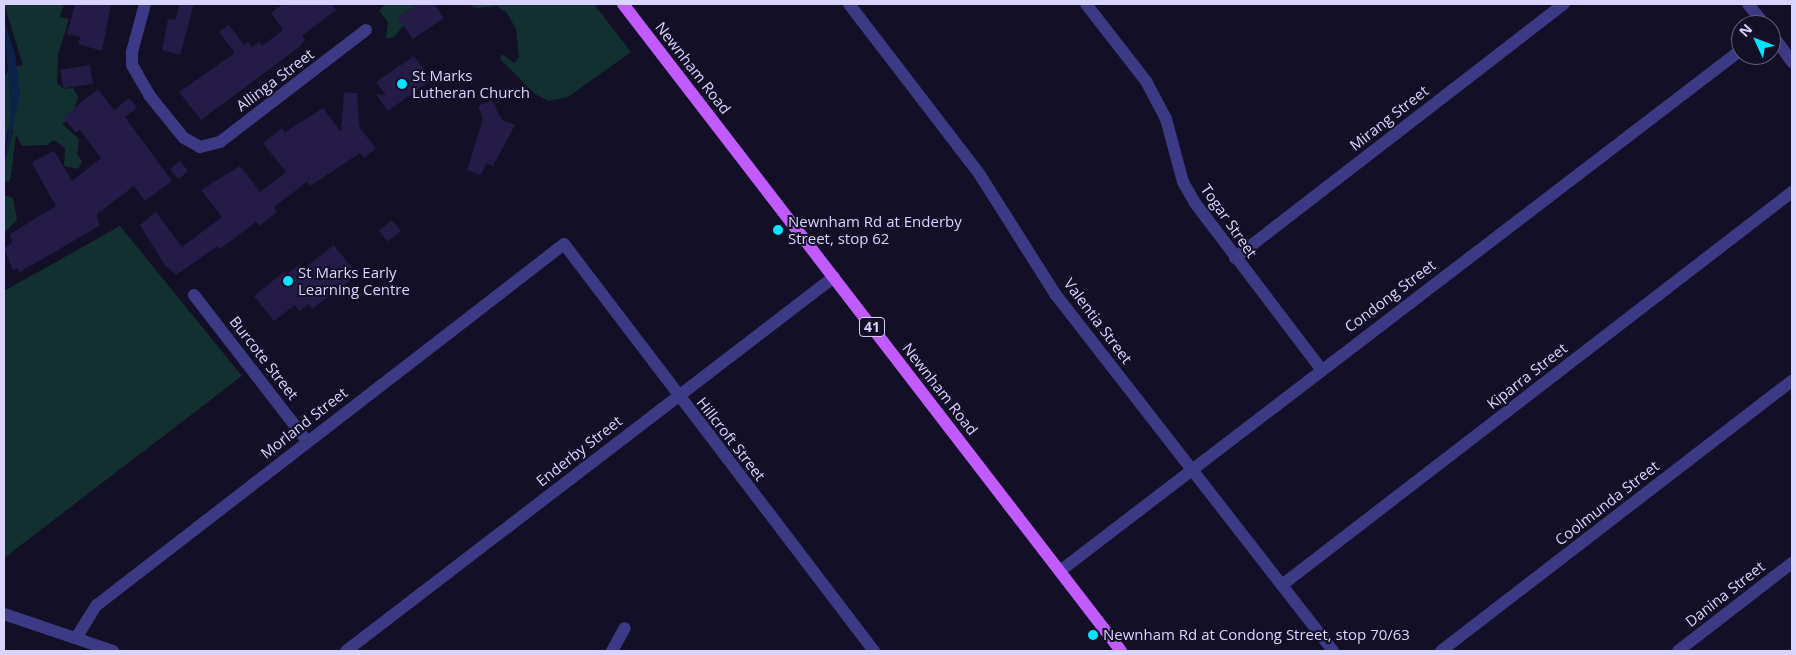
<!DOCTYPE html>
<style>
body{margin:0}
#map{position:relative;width:1796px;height:655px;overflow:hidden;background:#130f26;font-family:"Open Sans",sans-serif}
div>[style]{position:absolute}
.green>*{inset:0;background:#12302f}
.water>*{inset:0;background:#0c2248}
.building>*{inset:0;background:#241b47;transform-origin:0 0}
.minor>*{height:12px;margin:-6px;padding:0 6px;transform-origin:6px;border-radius:6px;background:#3d3a85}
.tertiary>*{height:12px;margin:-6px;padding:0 6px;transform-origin:6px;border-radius:6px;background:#3d3a85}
.primary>*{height:12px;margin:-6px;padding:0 6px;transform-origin:6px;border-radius:6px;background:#c25bff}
.dots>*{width:14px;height:14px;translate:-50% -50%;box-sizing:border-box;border:2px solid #130f26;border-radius:50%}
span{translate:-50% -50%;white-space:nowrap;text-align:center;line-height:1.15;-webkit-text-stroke:4px #130f26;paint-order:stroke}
.shield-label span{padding:1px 4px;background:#130f26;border:1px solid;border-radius:4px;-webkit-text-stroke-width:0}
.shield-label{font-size:14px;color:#d9d4ff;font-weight:700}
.street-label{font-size:15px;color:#d9d4ff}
.poi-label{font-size:15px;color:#d9d4ff}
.left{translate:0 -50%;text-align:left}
.frame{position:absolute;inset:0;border:5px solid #d9d4ff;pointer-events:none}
.north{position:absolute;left:1731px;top:15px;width:50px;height:50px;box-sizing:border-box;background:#130f26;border:1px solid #625e7d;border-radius:50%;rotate:313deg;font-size:14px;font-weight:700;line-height:20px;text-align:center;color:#d9d4ff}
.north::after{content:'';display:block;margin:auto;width:18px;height:22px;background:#00e5ff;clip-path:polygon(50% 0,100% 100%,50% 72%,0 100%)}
</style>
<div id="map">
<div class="green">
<div style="clip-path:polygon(4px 4px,64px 4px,60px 17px,69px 19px,58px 55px,57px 83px,64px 89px,73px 88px,78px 97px,72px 118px,62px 124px,79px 139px,77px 154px,82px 161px,78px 169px,64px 166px,65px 148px,54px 140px,47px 145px,22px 146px,16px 135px,11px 176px,9px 183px,4px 181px,4px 164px,13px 131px,8px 129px,4px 152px,4px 77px,11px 67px,23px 65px)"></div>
<div style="clip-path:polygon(385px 4px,418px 4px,398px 18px,404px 25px,394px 37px,386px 39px,388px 22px,379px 11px)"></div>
<div style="clip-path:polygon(466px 4px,594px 4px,631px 52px,568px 97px,549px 101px,535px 94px,500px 59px,502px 54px,514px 63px,519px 57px,516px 29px,507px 13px,497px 6px,478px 8px)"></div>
<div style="clip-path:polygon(4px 195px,13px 198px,17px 220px,5px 232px)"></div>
<div style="clip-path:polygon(120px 226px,242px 376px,4px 558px,4px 291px)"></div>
</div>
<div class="water">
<div style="clip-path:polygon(4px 20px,15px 54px,20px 95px,4px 168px,11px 112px)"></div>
</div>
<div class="building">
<div style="clip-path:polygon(75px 4px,111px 4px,102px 51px,78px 44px,80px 37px,67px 34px)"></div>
<div style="clip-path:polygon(180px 4px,194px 4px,180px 55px,162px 50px,168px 19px,175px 20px)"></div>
<div style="clip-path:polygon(283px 4px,331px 4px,336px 10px,302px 36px,305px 40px,298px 48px,201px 120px,179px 92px,235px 53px,219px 32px,229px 25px,244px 45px,248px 42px,252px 47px,259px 42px,262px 46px,283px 30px,271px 13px)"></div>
<div style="clip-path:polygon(418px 4px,434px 4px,444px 18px,413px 39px,398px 18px)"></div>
<div style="clip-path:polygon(414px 56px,431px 80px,388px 111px,376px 94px,386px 95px,376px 82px)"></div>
<div style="left:90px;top:65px;width:19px;height:30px;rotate:81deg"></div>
<div style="clip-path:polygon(98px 89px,114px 110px,129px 98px,137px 108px,125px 117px,172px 181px,145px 201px,134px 186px,97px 214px,99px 226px,20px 272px,17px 268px,13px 271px,4px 248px,12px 243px,10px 234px,56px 206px,32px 164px,34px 161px,54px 151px,72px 181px,101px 158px,80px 130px,76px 133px,63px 117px)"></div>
<div style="clip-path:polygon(344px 92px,357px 93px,359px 126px,376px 149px,364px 158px,360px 153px,310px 186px,307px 182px,274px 207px,277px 212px,259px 226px,256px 222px,220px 249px,218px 246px,176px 275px,164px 264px,140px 225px,156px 212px,182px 247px,222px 217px,201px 190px,240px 166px,260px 192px,286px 172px,263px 143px,282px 128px,285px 132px,323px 108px,341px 132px)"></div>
<div style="clip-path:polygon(492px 100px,502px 120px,515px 125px,493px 166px,486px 163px,481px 175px,467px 170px,483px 119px,478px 106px)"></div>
<div style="left:180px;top:161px;width:13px;height:13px;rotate:51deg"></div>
<div style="left:392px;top:220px;width:14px;height:17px;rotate:51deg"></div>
<div style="clip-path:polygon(334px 245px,357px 275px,312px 309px,309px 304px,299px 311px,295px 305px,274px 321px,254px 296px,284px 272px,286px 275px,299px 265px,302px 270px)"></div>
</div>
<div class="minor">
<div style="left:145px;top:4px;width:50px;rotate:105.2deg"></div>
<div style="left:132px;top:52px;width:13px;rotate:90deg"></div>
<div style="left:132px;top:65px;width:34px;rotate:60deg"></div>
<div style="left:149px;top:95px;width:55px;rotate:50.9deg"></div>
<div style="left:184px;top:138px;width:18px;rotate:29deg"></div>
<div style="left:200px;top:147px;width:21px;rotate:-14deg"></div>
<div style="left:220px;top:142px;width:184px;rotate:-37.5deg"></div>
<div style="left:849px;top:4px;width:215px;rotate:52.5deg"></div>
<div style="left:980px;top:175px;width:142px;rotate:57.7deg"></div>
<div style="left:1056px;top:295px;width:451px;rotate:52.1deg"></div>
<div style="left:1086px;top:4px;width:98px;rotate:52.1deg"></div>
<div style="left:1146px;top:81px;width:43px;rotate:62.2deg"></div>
<div style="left:1166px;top:119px;width:65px;rotate:74.9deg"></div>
<div style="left:1183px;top:182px;width:24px;rotate:60deg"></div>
<div style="left:1195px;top:203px;width:208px;rotate:52.8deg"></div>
<div style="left:1771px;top:33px;width:36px;rotate:54deg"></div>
<div style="left:1235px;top:258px;width:416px;rotate:-37.7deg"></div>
<div style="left:194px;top:295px;width:185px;rotate:52.3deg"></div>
<div style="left:1282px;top:585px;width:644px;rotate:-37.62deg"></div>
<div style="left:4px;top:614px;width:115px;rotate:18.7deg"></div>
<div style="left:76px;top:638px;width:39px;rotate:-58deg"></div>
<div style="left:97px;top:605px;width:590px;rotate:-37.7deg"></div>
<div style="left:564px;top:244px;width:512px;rotate:52.7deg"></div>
<div style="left:346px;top:651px;width:615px;rotate:-37.47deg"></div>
<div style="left:612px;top:651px;width:26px;rotate:-61deg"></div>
<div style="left:1441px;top:651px;width:443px;rotate:-37.6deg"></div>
<div style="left:1678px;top:651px;width:144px;rotate:-37.7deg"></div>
</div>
<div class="tertiary">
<div style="left:1748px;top:4px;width:27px;rotate:51deg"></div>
<div style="left:1060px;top:571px;width:857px;rotate:-37.42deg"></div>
</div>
<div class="primary">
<div style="left:623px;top:4px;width:816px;rotate:52.41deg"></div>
</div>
<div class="dots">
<div style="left:402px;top:84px;background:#00e5ff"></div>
<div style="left:778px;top:230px;background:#00e5ff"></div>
<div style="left:288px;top:281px;background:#00e5ff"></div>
<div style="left:1093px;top:635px;background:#00e5ff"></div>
</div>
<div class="shield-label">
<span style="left:872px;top:327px">41</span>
</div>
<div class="street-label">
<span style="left:693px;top:68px;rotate:52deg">Newnham Road</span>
<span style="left:275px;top:80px;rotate:-37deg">Allinga Street</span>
<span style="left:1389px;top:118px;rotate:-38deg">Mirang Street</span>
<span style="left:1229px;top:221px;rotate:55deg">Togar Street</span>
<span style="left:1390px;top:296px;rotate:-37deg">Condong Street</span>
<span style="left:1098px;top:321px;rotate:53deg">Valentia Street</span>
<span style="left:264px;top:358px;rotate:52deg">Burcote Street</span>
<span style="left:1527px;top:376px;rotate:-38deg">Kiparra Street</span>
<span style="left:940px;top:389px;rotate:52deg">Newnham Road</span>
<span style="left:304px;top:423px;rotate:-38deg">Morland Street</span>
<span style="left:731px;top:439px;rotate:52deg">Hillcroft Street</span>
<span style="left:579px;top:451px;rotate:-38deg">Enderby Street</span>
<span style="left:1607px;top:503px;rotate:-38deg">Coolmunda Street</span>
<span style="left:1725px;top:594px;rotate:-38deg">Danina Street</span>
</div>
<div class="poi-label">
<span class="left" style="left:412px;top:84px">St Marks<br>Lutheran Church</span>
<span class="left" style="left:788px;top:230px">Newnham Rd at Enderby<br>Street, stop 62</span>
<span class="left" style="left:298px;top:281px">St Marks Early<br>Learning Centre</span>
<span class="left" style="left:1103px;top:635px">Newnham Rd at Condong Street, stop 70/63</span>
</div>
<div class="frame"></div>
<div class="north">N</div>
</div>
